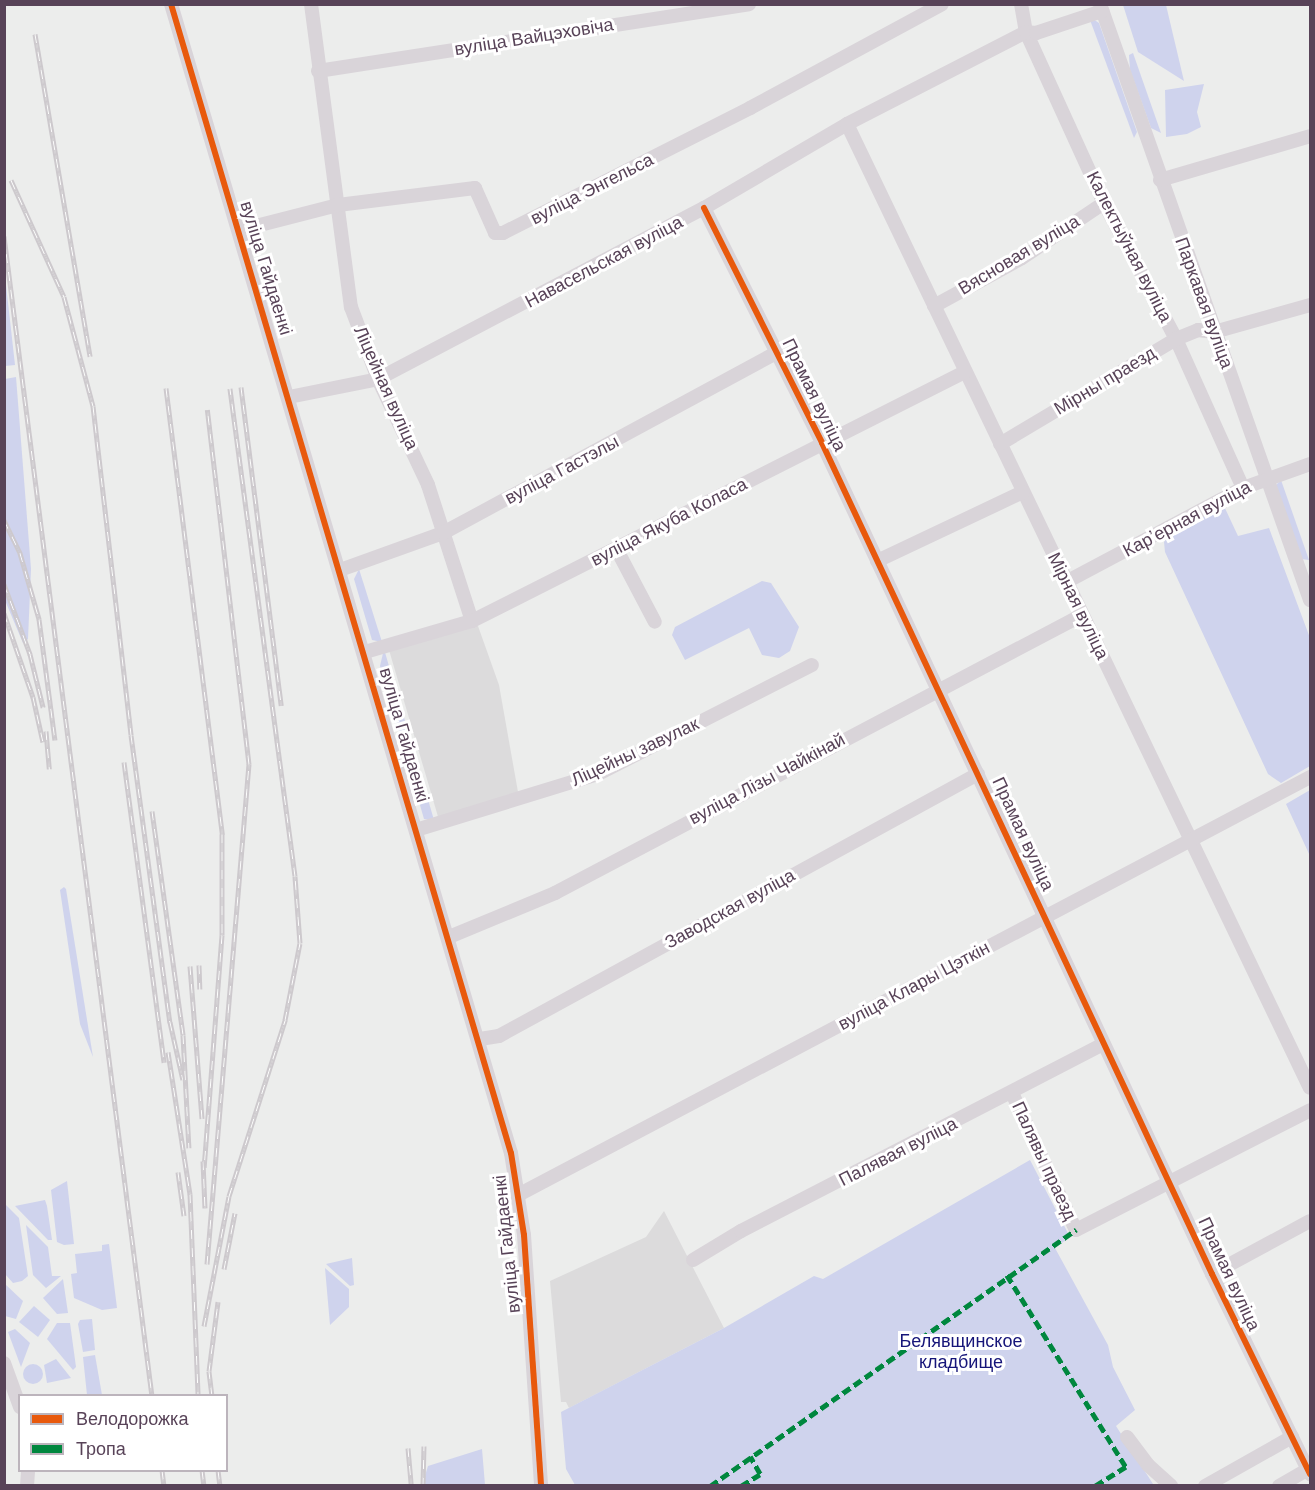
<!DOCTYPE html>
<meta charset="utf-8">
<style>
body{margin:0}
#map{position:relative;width:1315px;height:1490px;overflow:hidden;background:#ecedec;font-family:Helvetica,sans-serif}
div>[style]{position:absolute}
.education>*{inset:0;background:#dcdbdc}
.green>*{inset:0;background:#cfd3ed}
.round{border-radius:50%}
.minor>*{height:14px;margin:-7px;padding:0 7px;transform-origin:7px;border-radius:7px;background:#d9d4d9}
.rail>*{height:5px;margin-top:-2.5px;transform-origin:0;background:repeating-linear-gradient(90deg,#fff 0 9px,#cdc9cd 0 18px);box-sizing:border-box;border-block:2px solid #cdc9cd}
.quiet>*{height:4.5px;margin-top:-2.25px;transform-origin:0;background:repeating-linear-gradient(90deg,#00873e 0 9px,transparent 0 13.5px)}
.cycleway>*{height:6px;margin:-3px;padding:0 3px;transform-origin:3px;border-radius:3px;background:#e8590c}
span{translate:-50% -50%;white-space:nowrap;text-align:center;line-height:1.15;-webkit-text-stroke:6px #fff;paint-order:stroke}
.street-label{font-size:18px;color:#584358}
.park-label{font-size:18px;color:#161579}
.frame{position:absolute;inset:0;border:6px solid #584358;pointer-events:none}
.legend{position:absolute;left:18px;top:1394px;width:210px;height:78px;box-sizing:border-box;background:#fff;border:2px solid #bcb4bc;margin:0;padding:8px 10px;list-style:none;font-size:18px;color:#584358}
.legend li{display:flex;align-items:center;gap:12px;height:30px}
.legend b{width:30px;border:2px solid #bcb4bc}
</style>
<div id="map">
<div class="education">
<div style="clip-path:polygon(469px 625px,478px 626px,499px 685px,518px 792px,439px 820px,389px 650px)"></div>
<div style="clip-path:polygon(664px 1211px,724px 1328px,569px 1408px,566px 1402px,561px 1402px,550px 1281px,646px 1237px)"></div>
</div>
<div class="green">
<div style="clip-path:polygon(1123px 5px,1166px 5px,1184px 81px,1138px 52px)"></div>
<div style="clip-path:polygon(1093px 19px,1099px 23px,1137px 132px,1134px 138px,1090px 20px)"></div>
<div style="clip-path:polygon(1133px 53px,1161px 133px,1151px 128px,1130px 70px,1129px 55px)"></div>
<div style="clip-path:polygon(1204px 84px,1197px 112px,1201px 127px,1187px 134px,1166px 137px,1165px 90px)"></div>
<div style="clip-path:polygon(4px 267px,15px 365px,5px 366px,4px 366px)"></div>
<div style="clip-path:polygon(16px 377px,31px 569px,28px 639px,23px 643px,4px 598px,5px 379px)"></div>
<div style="clip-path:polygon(1281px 480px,1309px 560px,1301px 559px,1276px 485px)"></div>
<div style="clip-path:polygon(1223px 504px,1238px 536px,1269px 528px,1310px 638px,1310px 766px,1281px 783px,1268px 774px,1165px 552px,1164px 542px,1170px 533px)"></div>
<div style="clip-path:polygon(359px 569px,382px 642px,372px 640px,354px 579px)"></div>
<div style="clip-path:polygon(762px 581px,771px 583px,799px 627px,790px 651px,779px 658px,762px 655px,749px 628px,685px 660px,672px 635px,675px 627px)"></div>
<div style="clip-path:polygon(384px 649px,434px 820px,424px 819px,380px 666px)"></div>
<div style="clip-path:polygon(1310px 790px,1310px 856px,1286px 804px)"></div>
<div style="clip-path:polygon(64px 887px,66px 889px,93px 1057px,80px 1024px,60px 890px)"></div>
<div style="clip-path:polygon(1030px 1160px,1070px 1237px,1055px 1248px,1108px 1345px,1113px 1367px,1135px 1410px,1116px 1426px,1153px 1484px,575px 1485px,566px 1469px,561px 1412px,724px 1328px,814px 1276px,823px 1279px)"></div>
<div style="clip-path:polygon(67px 1181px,74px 1244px,64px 1245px,57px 1242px,51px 1190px)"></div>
<div style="clip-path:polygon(45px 1200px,47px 1206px,52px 1240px,48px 1240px,15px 1206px)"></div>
<div style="clip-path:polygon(4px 1203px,19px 1218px,28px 1276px,22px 1281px,13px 1283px,5px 1274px)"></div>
<div style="clip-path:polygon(26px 1225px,48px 1247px,52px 1276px,61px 1276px,46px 1288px,33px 1275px)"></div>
<div style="clip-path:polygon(109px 1244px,117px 1308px,102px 1310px,74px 1298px,71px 1274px,77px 1273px,75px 1254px,102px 1251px,102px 1245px)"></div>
<div style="clip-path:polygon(352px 1258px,354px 1285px,350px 1286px,326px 1264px)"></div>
<div style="clip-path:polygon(325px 1268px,349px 1289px,349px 1307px,330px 1325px)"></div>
<div style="clip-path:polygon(63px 1279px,68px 1313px,57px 1314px,43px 1298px)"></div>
<div style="clip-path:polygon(5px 1284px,23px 1301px,16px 1319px,5px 1316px)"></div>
<div style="clip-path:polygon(34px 1306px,50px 1320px,38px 1337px,19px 1322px)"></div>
<div style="clip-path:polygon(92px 1319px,95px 1350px,83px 1352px,78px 1324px,80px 1320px)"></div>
<div style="clip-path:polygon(57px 1323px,70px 1323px,76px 1367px,73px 1370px,47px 1339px)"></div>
<div style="clip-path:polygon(15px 1329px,30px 1343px,21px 1367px,8px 1332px)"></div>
<div style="clip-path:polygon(95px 1355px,102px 1395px,87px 1395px,83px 1357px)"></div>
<div style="clip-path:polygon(56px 1359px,71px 1378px,47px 1383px,44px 1365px)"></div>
<div class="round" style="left:23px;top:1364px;width:20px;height:20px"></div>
<div style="clip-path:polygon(482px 1449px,485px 1485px,422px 1485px,428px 1466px)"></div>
</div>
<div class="minor">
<div style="left:171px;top:4px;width:1198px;rotate:73.52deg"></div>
<div style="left:511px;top:1153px;width:83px;rotate:81deg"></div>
<div style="left:524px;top:1235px;width:252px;rotate:86.1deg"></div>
<div style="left:311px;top:4px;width:306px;rotate:82.5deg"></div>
<div style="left:351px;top:307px;width:77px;rotate:69.4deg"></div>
<div style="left:378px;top:379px;width:117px;rotate:64.7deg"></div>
<div style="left:428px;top:485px;width:143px;rotate:72.1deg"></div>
<div style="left:1021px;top:4px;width:28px;rotate:80deg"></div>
<div style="left:1026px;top:32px;width:188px;rotate:65.5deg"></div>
<div style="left:1104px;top:203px;width:154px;rotate:62.1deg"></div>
<div style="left:1176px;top:339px;width:163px;rotate:65.8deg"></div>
<div style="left:1100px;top:4px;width:632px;rotate:70.59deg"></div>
<div style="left:318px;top:71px;width:436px;rotate:-8.8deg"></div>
<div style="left:847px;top:124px;width:1069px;rotate:64.35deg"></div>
<div style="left:1160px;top:180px;width:156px;rotate:-16.3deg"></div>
<div style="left:704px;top:208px;width:263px;rotate:63.3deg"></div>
<div style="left:822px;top:443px;width:918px;rotate:64.86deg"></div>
<div style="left:1212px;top:1274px;width:223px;rotate:63.9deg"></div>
<div style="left:240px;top:230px;width:101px;rotate:-14.3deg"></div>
<div style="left:338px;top:205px;width:138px;rotate:-7.1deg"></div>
<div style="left:475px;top:188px;width:49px;rotate:66deg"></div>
<div style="left:495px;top:233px;width:8px"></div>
<div style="left:503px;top:233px;width:277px;rotate:-26.8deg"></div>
<div style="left:750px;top:108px;width:218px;rotate:-28.4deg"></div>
<div style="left:934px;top:306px;width:100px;rotate:-28.6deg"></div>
<div style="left:1022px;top:258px;width:99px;rotate:-33.9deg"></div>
<div style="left:289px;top:397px;width:91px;rotate:-11.4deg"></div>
<div style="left:378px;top:379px;width:368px;rotate:-27.7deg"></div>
<div style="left:704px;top:208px;width:166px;rotate:-30.4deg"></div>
<div style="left:847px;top:124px;width:201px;rotate:-27.2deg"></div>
<div style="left:1026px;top:32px;width:10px;rotate:6deg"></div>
<div style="left:1036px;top:33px;width:70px;rotate:-18.4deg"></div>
<div style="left:1000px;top:444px;width:205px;rotate:-30.8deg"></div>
<div style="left:1176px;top:339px;width:24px;rotate:-22deg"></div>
<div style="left:1198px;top:330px;width:16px;rotate:7deg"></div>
<div style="left:1214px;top:332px;width:100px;rotate:-15.7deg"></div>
<div style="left:617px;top:550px;width:81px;rotate:62.2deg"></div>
<div style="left:877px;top:561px;width:161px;rotate:-25.3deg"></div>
<div style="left:340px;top:570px;width:109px;rotate:-19.8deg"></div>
<div style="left:443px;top:533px;width:379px;rotate:-28.4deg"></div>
<div style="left:1066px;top:582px;width:200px;rotate:-28deg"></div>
<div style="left:1243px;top:488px;width:71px;rotate:-19.7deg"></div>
<div style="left:365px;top:652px;width:111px;rotate:-16.2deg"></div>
<div style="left:472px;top:621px;width:552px;rotate:-26.8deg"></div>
<div style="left:416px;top:830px;width:190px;rotate:-17.1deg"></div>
<div style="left:598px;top:774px;width:240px;rotate:-27deg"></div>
<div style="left:449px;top:937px;width:115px;rotate:-22.5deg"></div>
<div style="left:555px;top:893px;width:596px;rotate:-27.81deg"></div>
<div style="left:480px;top:1039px;width:19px;rotate:-9deg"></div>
<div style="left:499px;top:1036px;width:546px;rotate:-28.68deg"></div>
<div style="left:1012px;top:1093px;width:151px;rotate:65deg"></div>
<div style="left:1076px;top:1230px;width:263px;rotate:-27.1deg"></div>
<div style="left:518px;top:1195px;width:896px;rotate:-27.82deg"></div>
<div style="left:693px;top:1260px;width:56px;rotate:-31.1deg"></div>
<div style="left:741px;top:1231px;width:408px;rotate:-27.3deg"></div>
<div style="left:1212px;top:1274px;width:111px;rotate:-28.4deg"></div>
<div style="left:4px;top:1363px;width:47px;rotate:70deg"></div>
<div style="left:1127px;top:1437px;width:35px;rotate:53deg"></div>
<div style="left:1148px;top:1465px;width:31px;rotate:42deg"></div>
<div style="left:27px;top:1486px;width:16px;rotate:-86deg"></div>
<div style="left:1205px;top:1486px;width:100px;rotate:-29.4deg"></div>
<div style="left:1279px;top:1486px;width:36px;rotate:-30deg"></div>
</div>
<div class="rail">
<div style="left:35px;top:34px;width:327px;rotate:80.3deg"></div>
<div style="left:11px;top:180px;width:128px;rotate:65.6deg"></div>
<div style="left:64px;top:297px;width:113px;rotate:75.1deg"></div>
<div style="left:93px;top:406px;width:331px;rotate:83.4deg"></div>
<div style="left:131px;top:735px;width:290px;rotate:82.3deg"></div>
<div style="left:170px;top:1022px;width:59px;rotate:77.4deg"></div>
<div style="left:4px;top:236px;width:1169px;rotate:82.73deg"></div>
<div style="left:241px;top:387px;width:321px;rotate:82.8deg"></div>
<div style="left:166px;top:388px;width:450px;rotate:82.8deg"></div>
<div style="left:222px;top:834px;width:101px;rotate:90deg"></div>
<div style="left:222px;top:935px;width:233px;rotate:94.4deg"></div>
<div style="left:4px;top:520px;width:37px;rotate:64deg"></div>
<div style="left:20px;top:553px;width:69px;rotate:73.9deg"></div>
<div style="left:39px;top:619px;width:122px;rotate:82.5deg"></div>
<div style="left:4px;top:584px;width:75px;rotate:69.6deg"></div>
<div style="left:30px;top:654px;width:55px;rotate:76.2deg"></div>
<div style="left:4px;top:613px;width:89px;rotate:71deg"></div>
<div style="left:33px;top:697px;width:46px;rotate:77.5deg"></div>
<div style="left:46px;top:731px;width:38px;rotate:85deg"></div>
<div style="left:124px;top:762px;width:303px;rotate:82.4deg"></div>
<div style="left:152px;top:811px;width:226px;rotate:82.1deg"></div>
<div style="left:183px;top:1035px;width:113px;rotate:87deg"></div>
<div style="left:199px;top:965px;width:24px;rotate:88deg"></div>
<div style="left:190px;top:966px;width:153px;rotate:85.5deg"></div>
<div style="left:168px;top:1052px;width:144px;rotate:81.2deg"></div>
<div style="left:190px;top:1194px;width:202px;rotate:87.7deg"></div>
<div style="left:203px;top:1161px;width:47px;rotate:87.6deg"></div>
<div style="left:178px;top:1172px;width:44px;rotate:82.2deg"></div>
<div style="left:207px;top:1264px;width:502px;rotate:-85.2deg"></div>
<div style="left:249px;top:764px;width:357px;rotate:-96.7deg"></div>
<div style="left:224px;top:1269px;width:57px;rotate:-78.9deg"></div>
<div style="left:204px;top:1326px;width:132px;rotate:-79.1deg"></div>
<div style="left:229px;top:1196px;width:185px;rotate:-72.3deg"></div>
<div style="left:285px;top:1020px;width:78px;rotate:-79deg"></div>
<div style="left:300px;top:943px;width:67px;rotate:-94.3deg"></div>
<div style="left:295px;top:876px;width:492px;rotate:-97.6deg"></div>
<div style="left:212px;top:1396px;width:25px;rotate:-97deg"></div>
<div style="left:209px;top:1371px;width:70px;rotate:-82.6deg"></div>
<div style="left:408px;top:1448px;width:38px;rotate:85deg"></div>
<div style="left:162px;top:1470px;width:16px;rotate:83deg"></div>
<div style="left:202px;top:1470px;width:16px;rotate:83deg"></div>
<div style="left:218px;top:1470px;width:16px;rotate:83deg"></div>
<div style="left:423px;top:1486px;width:40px;rotate:-88.6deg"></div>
</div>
<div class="quiet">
<div style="left:1007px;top:1275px;width:226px;rotate:58.2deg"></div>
<div style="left:1126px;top:1467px;width:36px;rotate:148deg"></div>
<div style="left:710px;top:1486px;width:447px;rotate:-35deg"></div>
<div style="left:741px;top:1486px;width:22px;rotate:-32deg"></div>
<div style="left:760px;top:1474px;width:20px;rotate:-120deg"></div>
</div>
<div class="cycleway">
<div style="left:171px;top:4px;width:1198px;rotate:73.52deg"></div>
<div style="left:511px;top:1153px;width:83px;rotate:81deg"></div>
<div style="left:524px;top:1235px;width:252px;rotate:86.1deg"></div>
<div style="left:704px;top:208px;width:263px;rotate:63.3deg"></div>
<div style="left:822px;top:443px;width:918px;rotate:64.86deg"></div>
<div style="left:1212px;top:1274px;width:223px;rotate:63.9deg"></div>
</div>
<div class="street-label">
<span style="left:534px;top:37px;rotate:-9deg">вуліца Вайцэховіча</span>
<span style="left:592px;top:189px;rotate:-27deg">вуліца Энгельса</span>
<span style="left:1129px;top:247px;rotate:63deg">Калектыўная вуліца</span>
<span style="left:1019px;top:255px;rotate:-31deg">Вясновая вуліца</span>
<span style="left:604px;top:262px;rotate:-28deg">Навасельская вуліца</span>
<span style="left:266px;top:268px;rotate:73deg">вуліца Гайдаенкі</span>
<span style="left:1204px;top:303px;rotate:70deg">Паркавая вуліца</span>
<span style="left:1105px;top:381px;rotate:-31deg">Мірны праезд</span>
<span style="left:386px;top:388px;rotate:66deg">Ліцейная вуліца</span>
<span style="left:814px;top:395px;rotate:64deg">Прамая вуліца</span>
<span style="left:562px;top:470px;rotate:-28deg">вуліца Гастэлы</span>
<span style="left:1187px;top:519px;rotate:-28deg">Карʼерная вуліца</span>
<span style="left:669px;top:522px;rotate:-27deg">вуліца Якуба Коласа</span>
<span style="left:1078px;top:606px;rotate:64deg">Мірная вуліца</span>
<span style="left:404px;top:735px;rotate:74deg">вуліца Гайдаенкі</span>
<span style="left:635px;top:752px;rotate:-25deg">Ліцейны завулак</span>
<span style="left:767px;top:779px;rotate:-28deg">вуліца Лізы Чайкінай</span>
<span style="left:1023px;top:834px;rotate:65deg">Прамая вуліца</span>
<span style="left:730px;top:909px;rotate:-29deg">Заводская вуліца</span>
<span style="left:914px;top:986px;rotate:-28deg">вуліца Клары Цэткін</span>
<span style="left:898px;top:1152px;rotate:-27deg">Палявая вуліца</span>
<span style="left:1044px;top:1161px;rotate:65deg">Палявы праезд</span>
<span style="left:507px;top:1244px;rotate:-96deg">вуліца Гайдаенкі</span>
<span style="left:1229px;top:1274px;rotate:65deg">Прамая вуліца</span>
</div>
<div class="park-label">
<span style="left:961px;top:1352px">Белявщинское<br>кладбище</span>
</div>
<div class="frame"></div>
<ul class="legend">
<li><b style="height:8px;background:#e8590c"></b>Велодорожка</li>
<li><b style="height:8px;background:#00873e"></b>Тропа</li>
</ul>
</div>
